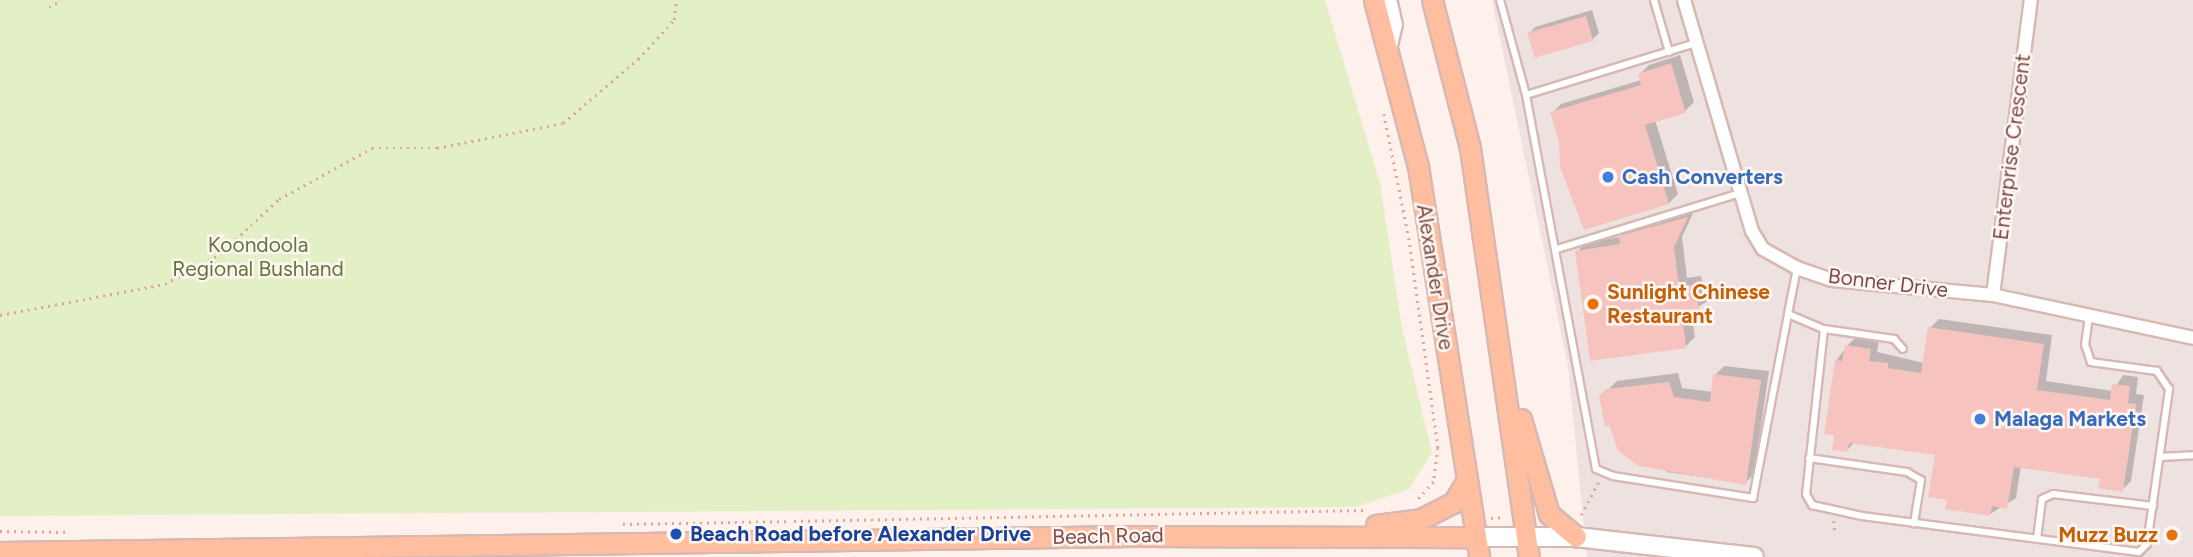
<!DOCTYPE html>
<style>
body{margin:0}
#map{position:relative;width:2193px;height:557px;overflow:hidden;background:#fef0ea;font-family:Figtree,sans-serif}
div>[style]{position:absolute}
.industrial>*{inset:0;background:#eee2e0}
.green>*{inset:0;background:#e3efc5}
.shadow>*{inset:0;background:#0003}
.building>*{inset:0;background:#f7c3be;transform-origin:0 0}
.path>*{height:2.5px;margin-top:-1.25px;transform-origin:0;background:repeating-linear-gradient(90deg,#dda5a0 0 2px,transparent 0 7px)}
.roads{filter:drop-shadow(2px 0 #d7b8b2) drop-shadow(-2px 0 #d7b8b2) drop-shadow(0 2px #d7b8b2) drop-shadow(0 -2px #d7b8b2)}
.service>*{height:6px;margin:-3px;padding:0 3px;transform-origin:3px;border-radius:3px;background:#fff}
.minor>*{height:12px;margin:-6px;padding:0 6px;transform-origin:6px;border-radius:6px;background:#fff}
.secondary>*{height:18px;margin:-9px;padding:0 9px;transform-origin:9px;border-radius:9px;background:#fff}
.primary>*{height:19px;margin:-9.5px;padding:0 9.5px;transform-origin:9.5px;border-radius:9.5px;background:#ffbea0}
.dots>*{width:19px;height:19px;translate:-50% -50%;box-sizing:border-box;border:4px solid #fff6f2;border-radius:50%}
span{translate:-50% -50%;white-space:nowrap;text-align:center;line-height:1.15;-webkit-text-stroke:5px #fff6f2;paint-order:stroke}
.street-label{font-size:21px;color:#7d4c49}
.shop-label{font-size:21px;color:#366cbe;font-weight:700}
.left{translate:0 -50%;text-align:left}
.park-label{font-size:21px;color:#5f773a}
.food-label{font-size:21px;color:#c56008;font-weight:700}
.right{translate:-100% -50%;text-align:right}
.transit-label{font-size:21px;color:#164399;font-weight:700}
</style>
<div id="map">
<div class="industrial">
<div style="clip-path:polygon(1492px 0,2193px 0,2193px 557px,1587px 557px,1568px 366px)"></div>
</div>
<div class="green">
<div style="clip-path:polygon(0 0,1325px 0,1380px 183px,1402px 328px,1432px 453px,1408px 490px,1355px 507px,0 516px)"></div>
</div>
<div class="shadow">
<div style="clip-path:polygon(1592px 10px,1599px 33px,1592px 40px,1529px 34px,1535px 27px)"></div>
<div style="clip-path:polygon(1680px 55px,1694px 102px,1685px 111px,1655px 120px,1678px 194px,1669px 203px,1561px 142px,1552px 113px,1561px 104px,1641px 80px,1640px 74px,1649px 65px)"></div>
<div style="clip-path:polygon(1695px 209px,1682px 237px,1687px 278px,1701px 276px,1708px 301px,1691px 311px,1695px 337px,1686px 346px,1577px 252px,1586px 242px,1620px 237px,1630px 227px)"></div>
<div style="clip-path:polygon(1939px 319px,2052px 335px,2046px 381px,2113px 391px,2123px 375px,2138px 377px,2136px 394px,2144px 395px,2131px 481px,2122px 490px,2102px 477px,2021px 466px,2016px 498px,1990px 514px,1937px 453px,1855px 442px,1847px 450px,1836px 361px,1847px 346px,1856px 337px,1879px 340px,1877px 352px,1924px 363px,1930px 328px)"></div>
<div style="clip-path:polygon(1724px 366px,1769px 371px,1754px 474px,1745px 483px,1667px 472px,1666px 466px,1601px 397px,1617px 381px,1678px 373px,1682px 388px,1713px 392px,1715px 375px)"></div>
</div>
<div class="building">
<div style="left:1586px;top:16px;width:26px;height:61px;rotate:74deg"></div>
<div style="clip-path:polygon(1671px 63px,1686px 113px,1645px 125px,1669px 204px,1584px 230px,1560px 167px,1559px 142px,1550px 112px,1641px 85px,1638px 74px)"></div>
<div style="clip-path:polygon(1688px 217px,1674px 247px,1679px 287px,1692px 285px,1700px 311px,1682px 314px,1686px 348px,1590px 361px,1575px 251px,1620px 244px,1619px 236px)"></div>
<div style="clip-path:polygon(1928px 327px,2044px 344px,2037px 390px,2110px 400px,2112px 384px,2130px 386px,2128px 403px,2136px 404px,2123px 492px,2098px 488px,2100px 479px,2014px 467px,2007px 509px,1992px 506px,1990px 516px,1945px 509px,1947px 500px,1928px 497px,1935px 455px,1849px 443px,1847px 452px,1832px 450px,1834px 435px,1824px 434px,1835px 360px,1842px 361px,1845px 345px,1871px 349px,1869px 361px,1888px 363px,1888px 368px,1921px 373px)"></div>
<div style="clip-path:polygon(1713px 374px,1761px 380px,1746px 485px,1639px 466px,1618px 451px,1609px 425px,1605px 427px,1599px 396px,1606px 389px,1669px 382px,1674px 397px,1710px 402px)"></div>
</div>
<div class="path">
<div style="left:49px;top:7px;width:14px;rotate:-30deg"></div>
<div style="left:1384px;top:114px;width:126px;rotate:78.6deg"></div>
<div style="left:1409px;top:238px;width:212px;rotate:82.1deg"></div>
<div style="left:1438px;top:448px;width:34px;rotate:97deg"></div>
<div style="left:1434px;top:482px;width:23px;rotate:133deg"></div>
<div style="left:0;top:315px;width:168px;rotate:-10.6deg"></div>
<div style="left:165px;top:284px;width:63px;rotate:-28.6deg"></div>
<div style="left:220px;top:254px;width:81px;rotate:-43deg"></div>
<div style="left:279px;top:199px;width:106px;rotate:-28.7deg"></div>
<div style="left:372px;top:148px;width:65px"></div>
<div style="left:437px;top:148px;width:128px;rotate:-11.2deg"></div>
<div style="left:563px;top:123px;width:99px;rotate:-40.5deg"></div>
<div style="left:638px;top:59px;width:53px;rotate:-47.3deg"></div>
<div style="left:674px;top:20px;width:20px;rotate:-84deg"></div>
<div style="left:1581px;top:515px;width:38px;rotate:-62deg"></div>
<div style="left:1491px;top:518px;width:14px;rotate:-4deg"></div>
<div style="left:794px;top:521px;width:574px;rotate:-1.1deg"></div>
<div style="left:1834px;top:521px;width:14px;rotate:86deg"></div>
<div style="left:623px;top:524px;width:164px;rotate:-1deg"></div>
<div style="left:0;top:531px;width:67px;rotate:0.9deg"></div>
</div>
<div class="roads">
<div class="service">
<div style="left:1500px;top:0;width:98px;rotate:74.7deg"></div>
<div style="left:1526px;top:95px;width:178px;rotate:-17deg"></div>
<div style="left:1654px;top:0;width:54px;rotate:73.9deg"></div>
<div style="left:1526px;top:95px;width:380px;rotate:79.4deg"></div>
<div style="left:1596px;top:469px;width:18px;rotate:22deg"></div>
<div style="left:1613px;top:476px;width:142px;rotate:8.9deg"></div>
<div style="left:1753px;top:498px;width:187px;rotate:-79.2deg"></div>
<div style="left:1557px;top:249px;width:191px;rotate:-17deg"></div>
<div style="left:1797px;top:268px;width:47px;rotate:101.1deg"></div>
<div style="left:1788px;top:314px;width:39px;rotate:23deg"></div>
<div style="left:1824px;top:329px;width:166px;rotate:96.2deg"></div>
<div style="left:1806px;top:494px;width:13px;rotate:61deg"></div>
<div style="left:1812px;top:505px;width:51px;rotate:12.4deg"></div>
<div style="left:1862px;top:516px;width:279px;rotate:7.4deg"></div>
<div style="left:2139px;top:552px;width:11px;rotate:-45deg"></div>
<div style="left:2147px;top:544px;width:157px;rotate:-81.9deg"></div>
<div style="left:2169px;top:389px;width:22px;rotate:-124deg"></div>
<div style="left:2157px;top:371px;width:67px;rotate:-172.2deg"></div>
<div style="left:2091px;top:362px;width:18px;rotate:-109deg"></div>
<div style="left:2085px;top:345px;width:30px;rotate:-82deg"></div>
<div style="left:1824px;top:329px;width:71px;rotate:8.1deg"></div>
<div style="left:1894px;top:339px;width:13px;rotate:48deg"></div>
<div style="left:2160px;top:457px;width:33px;rotate:-3deg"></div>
<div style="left:1809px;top:458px;width:99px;rotate:8.1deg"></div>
<div style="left:1907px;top:472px;width:16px;rotate:30deg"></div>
<div style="left:1921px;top:480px;width:44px;rotate:99.2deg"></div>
<div style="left:2037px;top:539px;width:40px;rotate:-82.9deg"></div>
<div style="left:2042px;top:499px;width:12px;rotate:-24deg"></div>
<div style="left:2053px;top:494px;width:101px;rotate:6.8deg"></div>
</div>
<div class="minor">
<div style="left:1684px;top:0;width:241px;rotate:73.6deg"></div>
<div style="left:1752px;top:231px;width:21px;rotate:59deg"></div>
<div style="left:1763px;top:249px;width:39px;rotate:29deg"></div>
<div style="left:1797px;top:268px;width:37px;rotate:19deg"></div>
<div style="left:1832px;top:280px;width:162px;rotate:5.3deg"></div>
<div style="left:1993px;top:295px;width:205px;rotate:12.1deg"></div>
<div style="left:1390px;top:50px;width:26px;rotate:-77deg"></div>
<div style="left:1396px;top:25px;width:26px;rotate:-103deg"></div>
<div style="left:1993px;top:295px;width:297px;rotate:-82.7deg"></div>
</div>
<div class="secondary">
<div style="left:1476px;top:537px;width:100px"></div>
<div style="left:1576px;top:537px;width:179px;rotate:6.4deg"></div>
</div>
<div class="primary">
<div style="left:1374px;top:0;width:172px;rotate:75.2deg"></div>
<div style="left:1418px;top:166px;width:396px;rotate:81.1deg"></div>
<div style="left:1432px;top:0;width:153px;rotate:75.6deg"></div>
<div style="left:1470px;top:148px;width:413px;rotate:81.8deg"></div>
<div style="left:1521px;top:419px;width:99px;rotate:73.6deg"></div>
<div style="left:1549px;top:514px;width:35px;rotate:40deg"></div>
<div style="left:1376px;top:525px;width:45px;rotate:-7.6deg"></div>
<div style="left:1421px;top:519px;width:36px;rotate:-27deg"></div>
<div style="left:1453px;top:503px;width:26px;rotate:-58deg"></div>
<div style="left:0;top:552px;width:1133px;rotate:-0.81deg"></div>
<div style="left:1133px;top:536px;width:343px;rotate:0.2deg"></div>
</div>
</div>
<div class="dots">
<div style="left:1608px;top:177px;background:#3f7fe0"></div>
<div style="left:1593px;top:304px;background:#e8710a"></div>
<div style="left:1980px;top:419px;background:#3f7fe0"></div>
<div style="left:676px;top:534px;background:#1a4fb4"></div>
<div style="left:2172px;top:535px;background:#e8710a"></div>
</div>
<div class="street-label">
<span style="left:2012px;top:147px;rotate:-83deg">Enterprise Crescent</span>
<span style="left:1435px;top:277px;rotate:81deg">Alexander Drive</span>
<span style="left:1888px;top:283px;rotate:7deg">Bonner Drive</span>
<span style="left:1108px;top:536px;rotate:-1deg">Beach Road</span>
</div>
<div class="shop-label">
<span class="left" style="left:1622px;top:177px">Cash Converters</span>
<span class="left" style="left:1994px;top:419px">Malaga Markets</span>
</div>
<div class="park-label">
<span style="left:258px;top:257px">Koondoola<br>Regional Bushland</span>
</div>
<div class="food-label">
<span class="left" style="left:1607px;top:304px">Sunlight Chinese<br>Restaurant</span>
<span class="right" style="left:2158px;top:535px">Muzz Buzz</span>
</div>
<div class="transit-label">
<span class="left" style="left:690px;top:534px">Beach Road before Alexander Drive</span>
</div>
</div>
